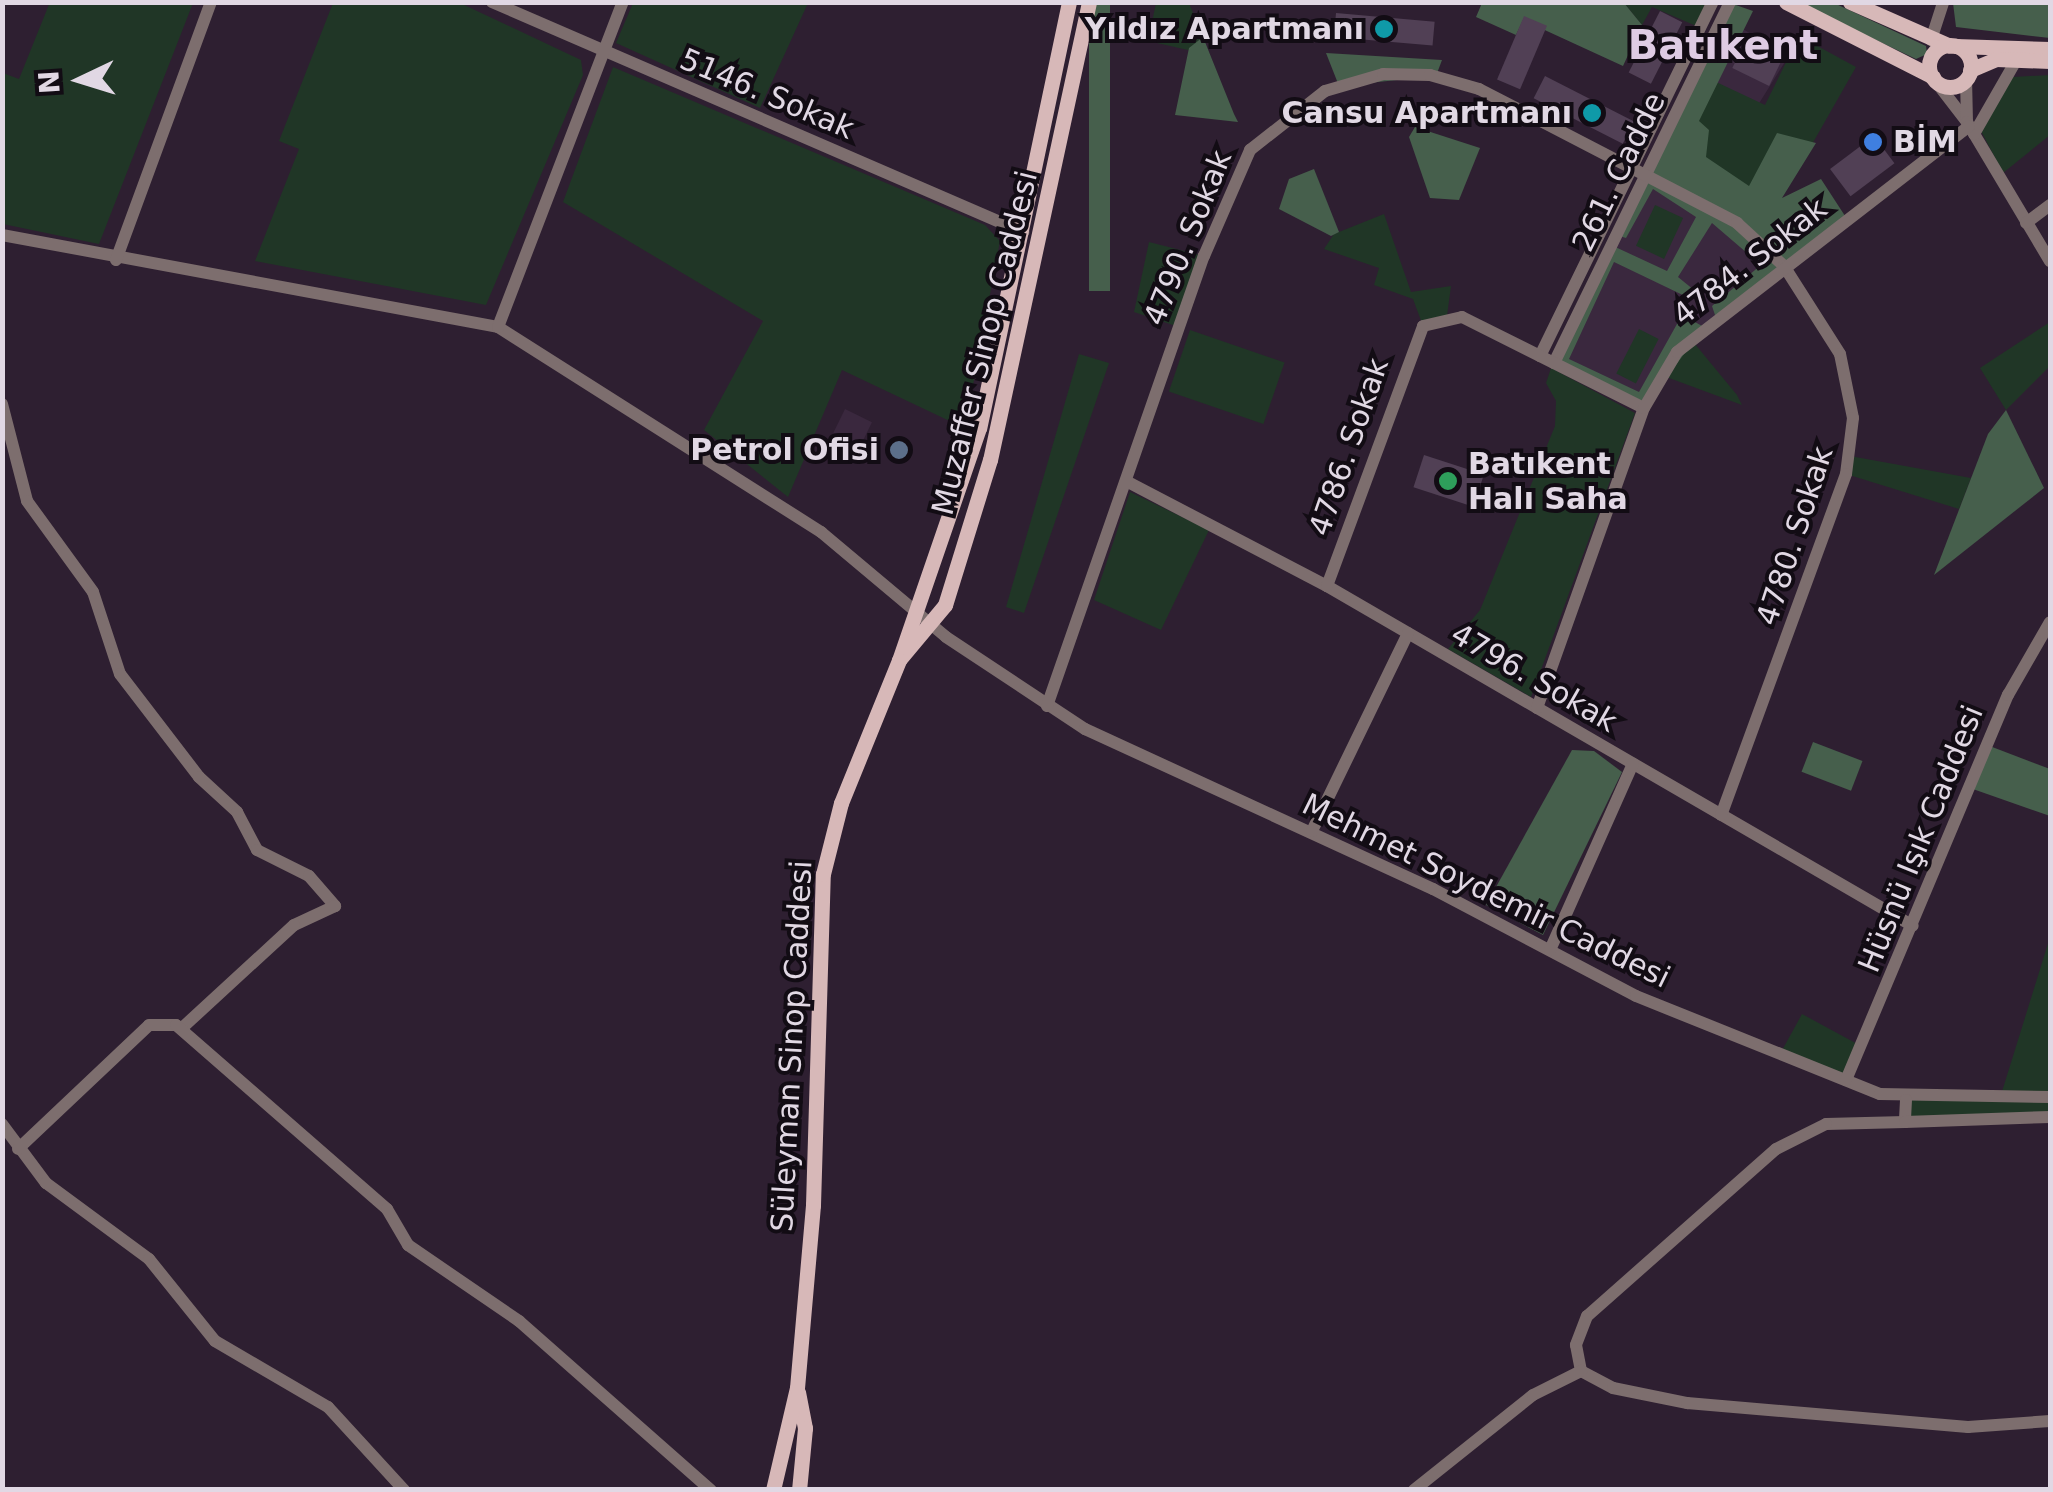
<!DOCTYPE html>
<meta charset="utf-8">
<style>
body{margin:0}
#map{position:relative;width:2053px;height:1492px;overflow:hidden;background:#2e1f31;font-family:"DejaVu Sans",sans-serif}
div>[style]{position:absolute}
.built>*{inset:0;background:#3a283e;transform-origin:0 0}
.green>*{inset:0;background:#203626;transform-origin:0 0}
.forest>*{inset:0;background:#465f4c;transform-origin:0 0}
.building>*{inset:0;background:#514055;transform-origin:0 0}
.minor>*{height:12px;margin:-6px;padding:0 6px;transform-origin:6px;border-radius:6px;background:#7d6e6e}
.major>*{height:15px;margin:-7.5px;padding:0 7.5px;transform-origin:7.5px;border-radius:7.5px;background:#d7b8b8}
.major>.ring{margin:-7.5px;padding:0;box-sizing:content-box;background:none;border:15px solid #d7b8b8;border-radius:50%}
.dots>*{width:28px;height:28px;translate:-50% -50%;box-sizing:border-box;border:5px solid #120c14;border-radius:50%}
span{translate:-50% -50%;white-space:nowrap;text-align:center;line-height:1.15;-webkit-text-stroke:8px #120c14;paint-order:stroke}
.poi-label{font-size:30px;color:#e1d8e4;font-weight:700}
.right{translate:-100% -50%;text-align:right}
.left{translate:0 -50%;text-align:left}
.street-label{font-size:30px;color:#e1d8e4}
.district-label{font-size:40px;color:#decbe3;font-weight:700}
.frame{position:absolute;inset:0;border:5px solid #e1d8e4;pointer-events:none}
.north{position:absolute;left:30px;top:30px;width:100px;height:100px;-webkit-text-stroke:8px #120c14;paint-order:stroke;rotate:266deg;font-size:28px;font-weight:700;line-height:40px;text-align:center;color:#e1d8e4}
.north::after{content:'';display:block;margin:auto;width:35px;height:45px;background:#e1d8e4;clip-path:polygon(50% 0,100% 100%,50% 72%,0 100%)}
</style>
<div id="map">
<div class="built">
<div style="left:1743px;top:29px;width:53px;height:60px;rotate:32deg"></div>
<div style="clip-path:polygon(1647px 172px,1784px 266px,1721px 313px,1644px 408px,1554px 363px)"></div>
<div style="left:845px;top:409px;width:30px;height:45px;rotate:26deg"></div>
</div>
<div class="green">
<div style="clip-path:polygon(50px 2px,193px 3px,99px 244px,3px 224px,3px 73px,19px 79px)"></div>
<div style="clip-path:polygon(333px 3px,460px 3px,581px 60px,583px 75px,486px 305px,255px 261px,299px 149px,279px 141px)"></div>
<div style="clip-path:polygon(633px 3px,633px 2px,808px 3px,760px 108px,616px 43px)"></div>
<div style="clip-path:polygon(1156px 3px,1189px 3px,1203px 37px,1188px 50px,1148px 41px)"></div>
<div style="clip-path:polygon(1624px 3px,1713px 3px,1701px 28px,1652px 7px,1642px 25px)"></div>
<div style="clip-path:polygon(1799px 36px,1856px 67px,1782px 197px,1647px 172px,1695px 72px,1765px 105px)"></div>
<div style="clip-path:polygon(613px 67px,985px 225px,1000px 241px,967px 417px,958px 425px,842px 370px,788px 497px,704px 430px,763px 321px,563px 202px)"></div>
<div style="clip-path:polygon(2050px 75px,2050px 135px,2003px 173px,1980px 129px,2013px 77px)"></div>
<div style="left:1655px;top:205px;width:31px;height:45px;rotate:25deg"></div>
<div style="clip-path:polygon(1384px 214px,1411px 292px,1451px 286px,1447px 316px,1423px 326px,1413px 299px,1374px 285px,1379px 268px,1324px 249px,1334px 234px)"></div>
<div style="clip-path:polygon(1149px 242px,1204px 256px,1179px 327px,1134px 312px)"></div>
<div style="clip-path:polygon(2050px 322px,2050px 366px,2006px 410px,1980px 368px)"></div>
<div style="left:1639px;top:329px;width:22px;height:50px;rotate:27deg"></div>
<div style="left:1190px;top:330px;width:100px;height:65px;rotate:19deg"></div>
<div style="clip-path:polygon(1690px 338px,1737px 395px,1742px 405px,1661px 375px)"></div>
<div style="clip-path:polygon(1079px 354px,1109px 363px,1024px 613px,1006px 607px)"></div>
<div style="clip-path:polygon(1551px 368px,1635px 413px,1531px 697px,1448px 649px,1480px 610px,1555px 426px,1556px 401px,1546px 383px)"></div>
<div style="clip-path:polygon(1850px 456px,1971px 478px,1959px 509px,1846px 474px)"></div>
<div style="clip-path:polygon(1130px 492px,1209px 530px,1161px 630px,1094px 600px)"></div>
<div style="clip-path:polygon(2050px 937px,2050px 1117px,1905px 1122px,1906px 1100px,2000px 1098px)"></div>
<div style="clip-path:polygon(1802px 1014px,1861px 1046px,1846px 1080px,1780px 1054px)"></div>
</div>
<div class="forest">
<div style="left:1089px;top:3px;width:21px;height:288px"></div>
<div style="clip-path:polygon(1482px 3px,1624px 3px,1642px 25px,1623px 66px,1523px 20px,1516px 35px,1476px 17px)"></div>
<div style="clip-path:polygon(1730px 3px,1753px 11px,1699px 121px,1709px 130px,1706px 157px,1749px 186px,1777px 133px,1816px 143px,1782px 198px,1821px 179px,1847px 219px,1716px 318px,1712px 306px,1761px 265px,1712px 223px,1678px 277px,1694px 290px,1689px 298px,1614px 262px,1569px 359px,1639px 392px,1682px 315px,1704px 327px,1644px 408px,1554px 363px,1611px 245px,1667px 271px,1696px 217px,1653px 189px,1626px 238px,1616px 235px)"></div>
<div style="clip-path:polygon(1798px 3px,1834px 3px,1926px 46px,1927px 54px,1916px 59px)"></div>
<div style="clip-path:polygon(1953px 3px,2050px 3px,2050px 38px,1956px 27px)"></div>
<div style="clip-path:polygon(1203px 37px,1234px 114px,1238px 122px,1175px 115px,1189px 48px)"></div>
<div style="clip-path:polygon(1326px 53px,1442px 60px,1436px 76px,1339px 86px)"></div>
<div style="clip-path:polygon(1415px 127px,1480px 148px,1459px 200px,1430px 198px,1409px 137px)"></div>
<div style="clip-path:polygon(1314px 169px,1339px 232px,1331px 236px,1279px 209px,1289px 179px)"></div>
<div style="clip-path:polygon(2006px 410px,2044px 488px,1934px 575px,1988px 434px)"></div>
<div style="left:1813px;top:742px;width:53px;height:32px;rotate:21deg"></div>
<div style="clip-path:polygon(1987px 745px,2050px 769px,2050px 816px,1970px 788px)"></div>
<div style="clip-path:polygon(1572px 750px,1594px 751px,1622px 772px,1543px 935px,1486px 905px)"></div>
</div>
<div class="building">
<div style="left:1660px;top:11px;width:25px;height:69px;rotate:27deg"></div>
<div style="left:1336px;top:13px;width:99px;height:24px;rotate:5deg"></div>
<div style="left:1524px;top:16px;width:25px;height:69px;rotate:23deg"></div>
<div style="left:1745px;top:42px;width:41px;height:29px;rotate:26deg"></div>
<div style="left:1545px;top:76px;width:100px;height:25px;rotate:27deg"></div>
<div style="left:1874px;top:136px;width:34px;height:55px;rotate:53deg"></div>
<div style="left:1424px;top:455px;width:63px;height:34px;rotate:18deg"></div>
</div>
<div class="minor">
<div style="left:492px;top:2px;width:579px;rotate:23.42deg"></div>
<div style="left:1931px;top:40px;width:40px;rotate:-72deg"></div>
<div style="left:1937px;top:83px;width:49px;rotate:52.4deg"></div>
<div style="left:1967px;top:122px;width:43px;rotate:-91.3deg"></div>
<div style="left:1967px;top:122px;width:162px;rotate:59.2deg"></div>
<div style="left:1974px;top:134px;width:86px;rotate:-60.2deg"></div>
<div style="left:2026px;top:223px;width:30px;rotate:-37deg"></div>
<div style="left:2px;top:235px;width:504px;rotate:10.51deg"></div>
<div style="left:498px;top:327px;width:383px;rotate:32.4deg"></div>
<div style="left:821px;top:532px;width:163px;rotate:40deg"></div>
<div style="left:946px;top:637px;width:167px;rotate:33.5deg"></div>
<div style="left:1085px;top:729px;width:383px;rotate:24.7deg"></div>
<div style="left:1433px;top:889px;width:229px;rotate:27.8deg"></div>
<div style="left:1636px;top:996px;width:263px;rotate:21.9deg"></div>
<div style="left:1880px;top:1094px;width:170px;rotate:1deg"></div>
<div style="left:116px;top:260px;width:275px;rotate:-69.8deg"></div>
<div style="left:498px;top:327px;width:348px;rotate:-69deg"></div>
<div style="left:1540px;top:356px;width:394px;rotate:-64deg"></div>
<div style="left:1554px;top:363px;width:402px;rotate:-64deg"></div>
<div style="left:2px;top:404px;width:100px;rotate:75.5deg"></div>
<div style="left:27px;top:501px;width:112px;rotate:54deg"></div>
<div style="left:93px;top:592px;width:86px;rotate:71.8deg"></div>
<div style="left:120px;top:674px;width:130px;rotate:52.5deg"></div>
<div style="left:199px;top:777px;width:52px;rotate:42.6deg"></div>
<div style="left:237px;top:812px;width:43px;rotate:62.2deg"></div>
<div style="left:257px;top:850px;width:58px;rotate:26.6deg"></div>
<div style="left:309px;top:876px;width:40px;rotate:49deg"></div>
<div style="left:335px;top:906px;width:45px;rotate:155.1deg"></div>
<div style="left:294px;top:925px;width:152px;rotate:137.4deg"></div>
<div style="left:1126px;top:481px;width:227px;rotate:27.6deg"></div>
<div style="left:1327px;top:586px;width:677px;rotate:30.12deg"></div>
<div style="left:1327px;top:586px;width:277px;rotate:-69.7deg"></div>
<div style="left:1423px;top:326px;width:40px;rotate:-13deg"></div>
<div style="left:1462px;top:317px;width:203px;rotate:26.6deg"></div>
<div style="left:1047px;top:706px;width:477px;rotate:-70.8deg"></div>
<div style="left:1204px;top:256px;width:116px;rotate:-66.5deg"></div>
<div style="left:1250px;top:150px;width:95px;rotate:-38.2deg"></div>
<div style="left:1325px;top:91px;width:60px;rotate:-16.3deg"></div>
<div style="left:1383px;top:74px;width:47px;rotate:1.2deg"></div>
<div style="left:1430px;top:75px;width:51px;rotate:15.9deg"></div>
<div style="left:1479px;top:89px;width:291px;rotate:27.4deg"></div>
<div style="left:1737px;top:223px;width:64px;rotate:42.5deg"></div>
<div style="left:1784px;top:266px;width:104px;rotate:57.5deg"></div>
<div style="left:1840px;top:354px;width:65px;rotate:78.5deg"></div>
<div style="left:1853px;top:418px;width:56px;rotate:97.1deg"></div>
<div style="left:1846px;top:474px;width:363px;rotate:110.1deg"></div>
<div style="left:1537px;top:708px;width:319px;rotate:-70.4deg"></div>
<div style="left:1644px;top:408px;width:65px;rotate:-59.5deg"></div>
<div style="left:1677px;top:352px;width:369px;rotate:-37.7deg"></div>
<div style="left:1312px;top:831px;width:220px;rotate:-64.1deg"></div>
<div style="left:1550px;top:950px;width:204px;rotate:-66deg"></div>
<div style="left:1846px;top:1080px;width:418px;rotate:-67.2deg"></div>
<div style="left:2008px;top:695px;width:84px;rotate:-60.1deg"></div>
<div style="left:1906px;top:1100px;width:22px;rotate:93deg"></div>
<div style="left:1905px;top:1122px;width:79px;rotate:178.5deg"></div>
<div style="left:1826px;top:1124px;width:56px;rotate:153.4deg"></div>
<div style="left:1776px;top:1149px;width:252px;rotate:138.5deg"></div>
<div style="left:1587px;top:1316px;width:31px;rotate:111deg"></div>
<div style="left:1576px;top:1345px;width:26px;rotate:79deg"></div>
<div style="left:1581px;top:1371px;width:36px;rotate:28deg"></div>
<div style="left:1613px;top:1388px;width:76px;rotate:11.5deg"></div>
<div style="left:1687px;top:1403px;width:282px;rotate:4.9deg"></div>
<div style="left:1968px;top:1427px;width:82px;rotate:-4.2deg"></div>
<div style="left:1905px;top:1122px;width:145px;rotate:-2deg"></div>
<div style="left:2px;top:1124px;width:74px;rotate:53.3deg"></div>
<div style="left:46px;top:1183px;width:128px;rotate:36.4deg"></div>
<div style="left:149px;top:1259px;width:105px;rotate:51.2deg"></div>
<div style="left:215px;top:1341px;width:131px;rotate:30.3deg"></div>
<div style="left:328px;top:1407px;width:113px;rotate:47.5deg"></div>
<div style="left:18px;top:1149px;width:180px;rotate:-43.4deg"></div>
<div style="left:149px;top:1025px;width:27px"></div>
<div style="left:176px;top:1025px;width:280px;rotate:41.1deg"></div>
<div style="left:387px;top:1209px;width:42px;rotate:59.7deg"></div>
<div style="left:408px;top:1245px;width:135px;rotate:34.4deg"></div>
<div style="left:519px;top:1321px;width:256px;rotate:41.4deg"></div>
<div style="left:1414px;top:1490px;width:152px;rotate:-38.6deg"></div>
<div style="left:1533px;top:1395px;width:54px;rotate:-26.6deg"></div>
</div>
<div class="major">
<div style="left:1069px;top:2px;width:435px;rotate:101.9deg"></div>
<div style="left:979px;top:428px;width:245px;rotate:109deg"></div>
<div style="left:899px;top:660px;width:72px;rotate:-50.1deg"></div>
<div style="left:945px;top:605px;width:152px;rotate:-72.8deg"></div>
<div style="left:990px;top:460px;width:469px;rotate:-77.8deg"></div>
<div style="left:1786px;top:2px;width:165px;rotate:27deg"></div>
<div style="left:1850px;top:2px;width:109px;rotate:23.7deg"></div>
<div class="ring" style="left:1929px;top:45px;width:27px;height:27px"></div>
<div style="left:1955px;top:46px;width:95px;rotate:1.8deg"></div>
<div style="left:1970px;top:70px;width:28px;rotate:-23deg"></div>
<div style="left:1996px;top:59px;width:54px;rotate:2.1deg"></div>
<div style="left:798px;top:1392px;width:37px;rotate:79deg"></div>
<div style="left:805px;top:1428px;width:62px;rotate:95.5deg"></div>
<div style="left:773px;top:1490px;width:105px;rotate:-76.8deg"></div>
<div style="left:797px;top:1388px;width:184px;rotate:-85deg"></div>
<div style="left:813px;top:1205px;width:331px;rotate:-88.3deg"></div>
<div style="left:823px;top:874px;width:73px;rotate:-75.8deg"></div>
<div style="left:841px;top:803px;width:154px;rotate:-67.9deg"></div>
</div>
<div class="dots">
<div style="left:1384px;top:29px;background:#0f9aa8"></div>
<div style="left:1592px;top:113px;background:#0f9aa8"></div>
<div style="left:1873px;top:142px;background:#3f7fe0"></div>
<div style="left:899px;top:450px;background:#5c6f8a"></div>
<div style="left:1448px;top:481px;background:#2e9e5b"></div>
</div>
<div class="poi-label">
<span class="right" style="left:1364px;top:29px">Yıldız Apartmanı</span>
<span class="right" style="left:1572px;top:113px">Cansu Apartmanı</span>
<span class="left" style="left:1893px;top:142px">BİM</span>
<span class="right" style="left:879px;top:450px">Petrol Ofisi</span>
<span class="left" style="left:1468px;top:481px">Batıkent<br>Halı Saha</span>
</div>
<div class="street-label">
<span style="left:767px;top:94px;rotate:23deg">5146. Sokak</span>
<span style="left:1619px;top:172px;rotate:-64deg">261. Cadde</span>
<span style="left:1188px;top:238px;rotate:-68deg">4790. Sokak</span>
<span style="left:1750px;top:262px;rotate:-38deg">4784. Sokak</span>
<span style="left:985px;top:343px;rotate:-76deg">Muzaffer Sinop Caddesi</span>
<span style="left:1349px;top:447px;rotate:-71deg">4786. Sokak</span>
<span style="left:1795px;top:536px;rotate:-72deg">4780. Sokak</span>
<span style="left:1534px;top:678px;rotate:30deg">4796. Sokak</span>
<span style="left:1921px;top:839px;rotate:-68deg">Hüsnü Işık Caddesi</span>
<span style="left:1486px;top:891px;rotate:26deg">Mehmet Soydemir Caddesi</span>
<span style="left:792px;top:1046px;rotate:-87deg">Süleyman Sinop Caddesi</span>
</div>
<div class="district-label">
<span style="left:1723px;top:45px">Batıkent</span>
</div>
<div class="frame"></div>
<div class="north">N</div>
</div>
